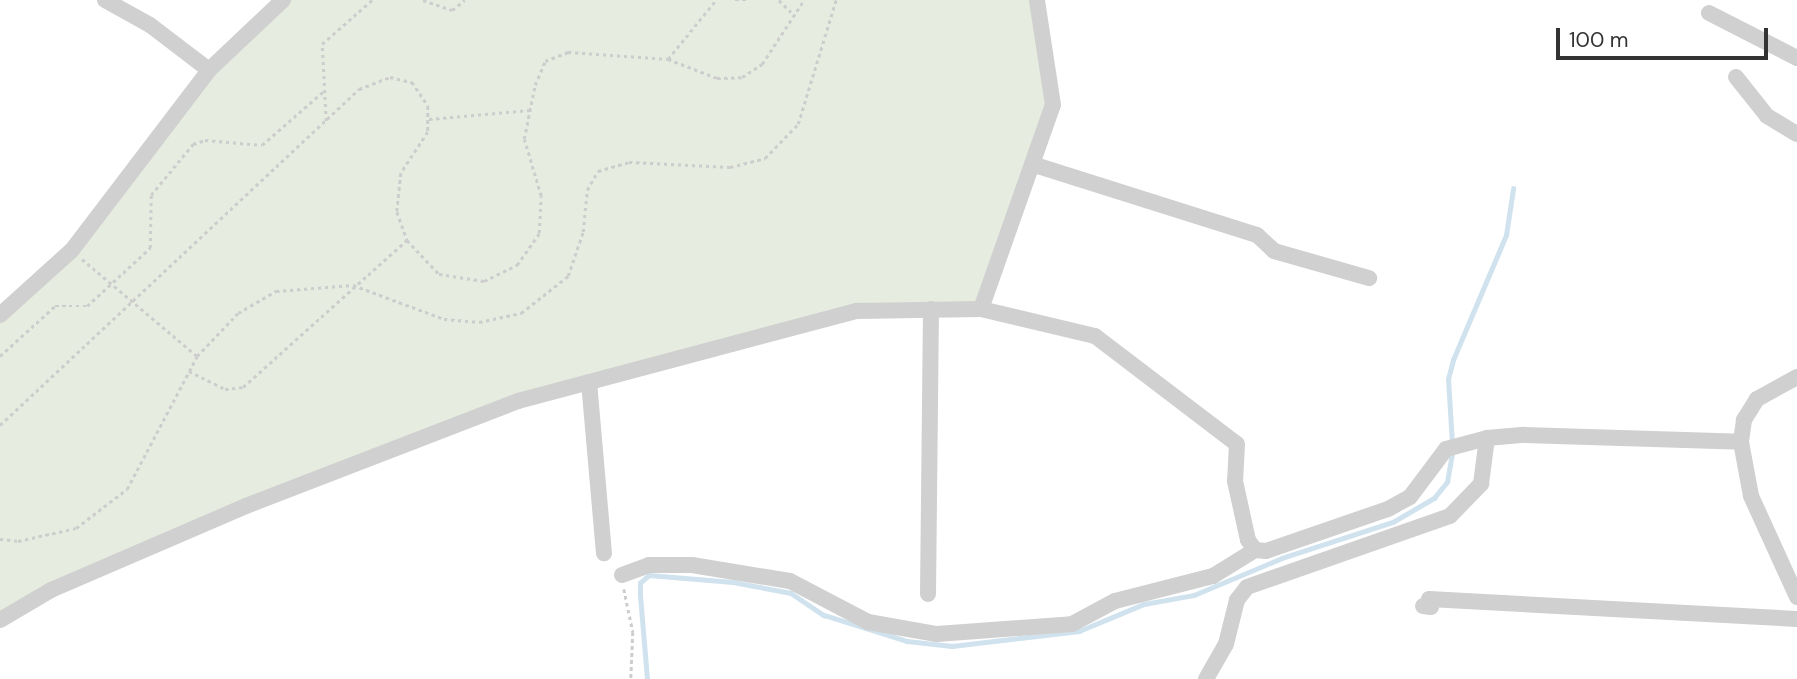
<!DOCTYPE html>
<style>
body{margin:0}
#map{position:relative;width:1797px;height:679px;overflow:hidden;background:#fff;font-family:"DM Sans",sans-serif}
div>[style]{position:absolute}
.green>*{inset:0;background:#e6ecdf}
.stream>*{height:4.5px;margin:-2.25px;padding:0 2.25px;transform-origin:2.25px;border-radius:2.25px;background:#cfe2ee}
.path>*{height:2.5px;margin-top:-1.25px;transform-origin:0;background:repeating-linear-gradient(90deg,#cdcdcd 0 3.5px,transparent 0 7px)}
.minor>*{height:16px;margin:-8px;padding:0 8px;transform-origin:8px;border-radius:8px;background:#d0d0d0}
span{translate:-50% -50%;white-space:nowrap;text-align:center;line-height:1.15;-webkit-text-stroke:7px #fff;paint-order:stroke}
.scale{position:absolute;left:1556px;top:28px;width:212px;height:32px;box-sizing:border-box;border:4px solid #333;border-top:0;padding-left:9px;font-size:21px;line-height:24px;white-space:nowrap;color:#333;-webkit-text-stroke:5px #fff;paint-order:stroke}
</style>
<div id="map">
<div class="green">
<div style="clip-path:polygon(283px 0,1037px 0,1053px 105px,981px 309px,857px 311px,452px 425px,0 620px,0 315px,72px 250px,173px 116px)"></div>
</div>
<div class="stream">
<div style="left:1452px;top:444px;width:65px;rotate:-93.5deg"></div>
<div style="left:1448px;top:379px;width:20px;rotate:-75deg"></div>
<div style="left:1453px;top:360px;width:136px;rotate:-67deg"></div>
<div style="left:1506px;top:235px;width:47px;rotate:-81.3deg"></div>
<div style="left:647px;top:679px;width:83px;rotate:-94.8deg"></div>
<div style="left:640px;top:596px;width:13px;rotate:-90deg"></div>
<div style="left:640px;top:583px;width:12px;rotate:-42deg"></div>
<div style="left:649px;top:575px;width:84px;rotate:4.8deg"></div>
<div style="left:733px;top:582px;width:59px;rotate:10.7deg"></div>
<div style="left:791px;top:593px;width:40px;rotate:34deg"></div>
<div style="left:824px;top:615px;width:87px;rotate:17.4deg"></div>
<div style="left:907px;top:641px;width:45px;rotate:6.3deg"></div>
<div style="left:952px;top:646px;width:128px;rotate:-6.7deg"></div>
<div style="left:1079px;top:631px;width:70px;rotate:-22.6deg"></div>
<div style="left:1144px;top:604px;width:51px;rotate:-10.2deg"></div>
<div style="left:1194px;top:595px;width:95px;rotate:-22.8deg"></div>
<div style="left:1282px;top:558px;width:117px;rotate:-18deg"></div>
<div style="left:1393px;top:522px;width:48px;rotate:-30.3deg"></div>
<div style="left:1434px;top:498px;width:21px;rotate:-51deg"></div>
<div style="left:1447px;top:482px;width:29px;rotate:-80deg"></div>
</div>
<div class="path">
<div style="left:423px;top:0;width:31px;rotate:19deg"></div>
<div style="left:452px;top:10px;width:16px;rotate:-38deg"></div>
<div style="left:735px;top:0;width:12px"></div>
<div style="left:779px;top:0;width:21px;rotate:45deg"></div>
<div style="left:668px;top:59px;width:76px;rotate:-50.9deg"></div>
<div style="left:429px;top:119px;width:101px;rotate:-5.1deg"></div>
<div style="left:326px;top:121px;width:77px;rotate:-93deg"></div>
<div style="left:322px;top:44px;width:67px;rotate:-41.3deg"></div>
<div style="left:82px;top:259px;width:150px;rotate:40.1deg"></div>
<div style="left:0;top:356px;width:74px;rotate:-42.3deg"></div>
<div style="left:55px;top:306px;width:32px"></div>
<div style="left:87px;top:306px;width:86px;rotate:-42.6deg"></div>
<div style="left:150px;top:248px;width:53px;rotate:-88.9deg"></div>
<div style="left:151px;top:195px;width:66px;rotate:-50.5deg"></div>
<div style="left:193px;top:144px;width:13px;rotate:-18deg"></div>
<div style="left:205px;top:140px;width:57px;rotate:5deg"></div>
<div style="left:262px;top:145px;width:84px;rotate:-41.1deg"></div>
<div style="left:189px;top:371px;width:40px;rotate:26.6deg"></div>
<div style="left:225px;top:389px;width:18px;rotate:-6deg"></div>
<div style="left:243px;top:387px;width:220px;rotate:-41.9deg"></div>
<div style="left:0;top:425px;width:492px;rotate:-43.1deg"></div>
<div style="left:359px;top:89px;width:33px;rotate:-21deg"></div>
<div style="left:390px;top:77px;width:23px;rotate:13deg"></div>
<div style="left:412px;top:82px;width:29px;rotate:56deg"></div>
<div style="left:428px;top:106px;width:26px;rotate:90deg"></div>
<div style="left:428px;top:132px;width:49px;rotate:123.4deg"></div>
<div style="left:401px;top:173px;width:39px;rotate:96deg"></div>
<div style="left:397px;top:212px;width:30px;rotate:70deg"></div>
<div style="left:407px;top:240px;width:47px;rotate:46.7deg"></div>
<div style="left:439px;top:274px;width:46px;rotate:8.8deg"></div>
<div style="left:484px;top:281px;width:37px;rotate:-26deg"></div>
<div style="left:517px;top:265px;width:39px;rotate:-55deg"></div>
<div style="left:539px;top:233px;width:37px;rotate:-87deg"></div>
<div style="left:541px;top:196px;width:59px;rotate:-106.6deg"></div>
<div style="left:524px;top:139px;width:55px;rotate:-78.5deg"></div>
<div style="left:535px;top:85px;width:26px;rotate:-67deg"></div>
<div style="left:545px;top:61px;width:25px;rotate:-21deg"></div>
<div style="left:568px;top:52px;width:100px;rotate:4deg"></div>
<div style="left:668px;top:59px;width:53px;rotate:21.2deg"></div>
<div style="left:717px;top:78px;width:25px;rotate:-2deg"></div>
<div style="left:742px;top:77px;width:24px;rotate:-33deg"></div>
<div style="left:762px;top:64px;width:77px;rotate:-56.7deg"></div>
<div style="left:0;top:539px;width:18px;rotate:6deg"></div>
<div style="left:18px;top:541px;width:59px;rotate:-12.6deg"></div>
<div style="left:76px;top:528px;width:64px;rotate:-37.4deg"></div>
<div style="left:127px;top:489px;width:150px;rotate:-62.2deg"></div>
<div style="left:197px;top:356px;width:59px;rotate:-46.4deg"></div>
<div style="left:238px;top:313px;width:44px;rotate:-30.1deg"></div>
<div style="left:276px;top:291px;width:77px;rotate:-4.5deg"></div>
<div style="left:353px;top:285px;width:97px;rotate:20.5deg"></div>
<div style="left:444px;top:319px;width:35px;rotate:5deg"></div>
<div style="left:479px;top:322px;width:43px;rotate:-12.1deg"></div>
<div style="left:521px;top:313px;width:60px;rotate:-38.2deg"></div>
<div style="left:568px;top:276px;width:46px;rotate:-71.2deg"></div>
<div style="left:583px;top:232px;width:42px;rotate:-84.6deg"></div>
<div style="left:587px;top:190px;width:22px;rotate:-60deg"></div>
<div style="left:598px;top:171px;width:32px;rotate:-16deg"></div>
<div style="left:629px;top:162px;width:101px;rotate:2.8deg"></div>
<div style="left:730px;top:167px;width:36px;rotate:-14deg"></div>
<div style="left:765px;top:158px;width:47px;rotate:-45.9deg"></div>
<div style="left:798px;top:124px;width:130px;rotate:-73deg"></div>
<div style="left:624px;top:589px;width:44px;rotate:78.2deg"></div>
<div style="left:633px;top:632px;width:47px;rotate:92.4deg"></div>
</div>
<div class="minor">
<div style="left:105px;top:0;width:51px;rotate:29.1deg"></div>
<div style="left:150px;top:25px;width:74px;rotate:37.3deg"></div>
<div style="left:1709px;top:13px;width:99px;rotate:27.1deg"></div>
<div style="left:1736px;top:77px;width:50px;rotate:51.5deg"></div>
<div style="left:1767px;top:116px;width:35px;rotate:31deg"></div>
<div style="left:1035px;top:165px;width:233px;rotate:17.5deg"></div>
<div style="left:1257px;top:235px;width:23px;rotate:43deg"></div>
<div style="left:1274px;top:251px;width:99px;rotate:15.9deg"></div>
<div style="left:981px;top:309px;width:216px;rotate:-70.6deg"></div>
<div style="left:1053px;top:105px;width:106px;rotate:-98.7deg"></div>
<div style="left:0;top:315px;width:97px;rotate:-42.1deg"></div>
<div style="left:72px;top:250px;width:226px;rotate:-52.7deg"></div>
<div style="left:209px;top:70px;width:102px;rotate:-43.4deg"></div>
<div style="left:1797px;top:377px;width:46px;rotate:151.2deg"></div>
<div style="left:1757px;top:399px;width:25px;rotate:122deg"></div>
<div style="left:1744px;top:420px;width:22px;rotate:98deg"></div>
<div style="left:1741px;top:442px;width:55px;rotate:79.5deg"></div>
<div style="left:1751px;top:496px;width:111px;rotate:65.5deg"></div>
<div style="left:589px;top:382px;width:172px;rotate:85deg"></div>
<div style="left:622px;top:575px;width:29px;rotate:-20deg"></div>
<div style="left:649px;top:565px;width:43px"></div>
<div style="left:692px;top:565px;width:99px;rotate:9.3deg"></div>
<div style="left:790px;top:581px;width:88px;rotate:27.7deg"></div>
<div style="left:868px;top:622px;width:70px;rotate:9.9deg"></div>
<div style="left:937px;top:634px;width:135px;rotate:-4.2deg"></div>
<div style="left:1072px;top:624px;width:49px;rotate:-28.1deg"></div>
<div style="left:1115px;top:601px;width:101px;rotate:-14.3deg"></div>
<div style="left:1213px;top:576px;width:49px;rotate:-31.8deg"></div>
<div style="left:928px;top:594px;width:285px;rotate:-89.4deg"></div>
<div style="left:1423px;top:606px;width:8px;rotate:7deg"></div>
<div style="left:1431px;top:607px;width:8px;rotate:-104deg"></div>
<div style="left:1429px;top:599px;width:369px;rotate:3.1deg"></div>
<div style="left:0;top:620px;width:59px;rotate:-30.5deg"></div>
<div style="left:51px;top:590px;width:212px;rotate:-23.3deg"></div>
<div style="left:246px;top:506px;width:292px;rotate:-21.1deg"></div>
<div style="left:518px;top:401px;width:351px;rotate:-14.9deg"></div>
<div style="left:857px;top:311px;width:124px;rotate:-0.9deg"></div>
<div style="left:981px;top:309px;width:117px;rotate:13.3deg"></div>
<div style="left:1095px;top:336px;width:178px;rotate:37.3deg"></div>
<div style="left:1237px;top:444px;width:37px;rotate:93deg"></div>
<div style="left:1235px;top:481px;width:60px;rotate:77.6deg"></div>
<div style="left:1248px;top:540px;width:12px;rotate:55deg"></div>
<div style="left:1255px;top:550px;width:11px;rotate:5deg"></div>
<div style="left:1266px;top:551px;width:129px;rotate:-19deg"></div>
<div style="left:1388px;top:509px;width:25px;rotate:-29deg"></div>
<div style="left:1410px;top:497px;width:60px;rotate:-53.1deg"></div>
<div style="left:1446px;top:449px;width:42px;rotate:-15deg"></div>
<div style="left:1487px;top:438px;width:37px;rotate:-5deg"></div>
<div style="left:1524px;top:435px;width:217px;rotate:1.8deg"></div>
<div style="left:1206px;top:679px;width:40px;rotate:-60.3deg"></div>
<div style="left:1226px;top:644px;width:45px;rotate:-76deg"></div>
<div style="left:1237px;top:600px;width:16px;rotate:-52deg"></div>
<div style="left:1247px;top:587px;width:215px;rotate:-19.3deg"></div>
<div style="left:1450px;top:516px;width:45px;rotate:-45.9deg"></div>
<div style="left:1481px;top:484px;width:46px;rotate:-82.6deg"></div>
</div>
<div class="scale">100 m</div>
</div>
